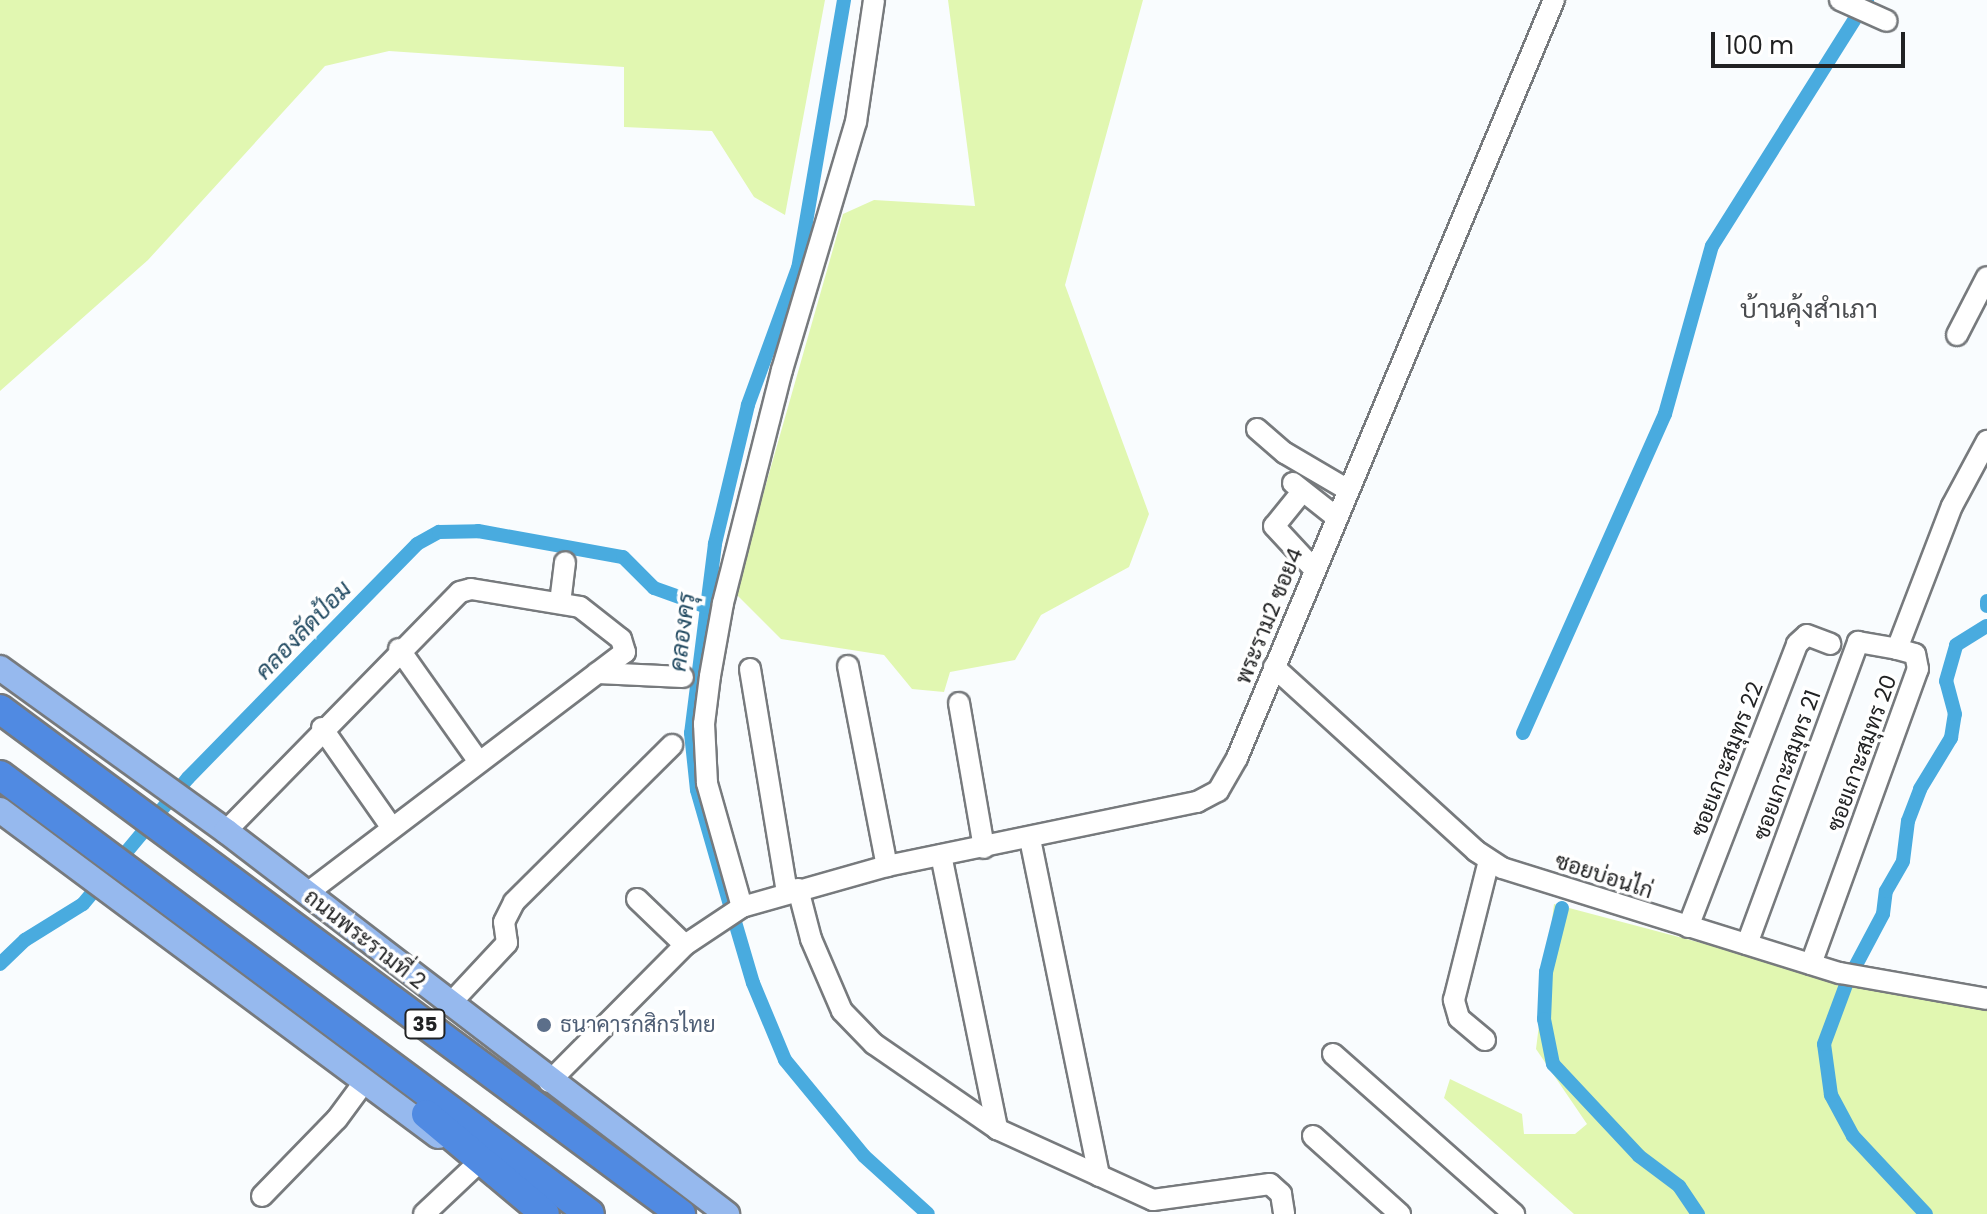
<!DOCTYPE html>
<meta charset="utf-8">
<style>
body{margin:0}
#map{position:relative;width:1987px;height:1214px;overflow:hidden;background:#f9fcfe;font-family:Poppins,Sarabun,sans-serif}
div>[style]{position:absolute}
.green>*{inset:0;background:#e1f7b1}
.canal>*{height:14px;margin:-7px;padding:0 7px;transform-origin:7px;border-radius:7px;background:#49abdf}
.roads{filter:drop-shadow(2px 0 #777a7d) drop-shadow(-2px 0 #777a7d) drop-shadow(0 2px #777a7d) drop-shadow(0 -2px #777a7d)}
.minor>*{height:20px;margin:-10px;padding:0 10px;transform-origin:10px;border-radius:10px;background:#fff}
.major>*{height:24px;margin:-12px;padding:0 12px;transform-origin:12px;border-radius:12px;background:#96b9ee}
.highway>*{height:28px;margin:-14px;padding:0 14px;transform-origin:14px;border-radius:14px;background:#508ae2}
.dots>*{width:22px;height:22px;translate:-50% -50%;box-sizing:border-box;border:4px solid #fff;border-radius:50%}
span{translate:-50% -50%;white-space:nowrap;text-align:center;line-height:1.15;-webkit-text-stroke:7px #fff;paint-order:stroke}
.shield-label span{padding:2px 6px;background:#fff;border:2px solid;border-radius:6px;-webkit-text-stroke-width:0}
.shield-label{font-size:20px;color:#212223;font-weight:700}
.street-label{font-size:22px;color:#212223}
.service-label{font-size:22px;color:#4e5e75}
.left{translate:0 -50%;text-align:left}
.water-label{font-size:24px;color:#234b62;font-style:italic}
.quarter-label{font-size:26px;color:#4a4c4f}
.scale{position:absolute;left:1711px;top:32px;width:194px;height:36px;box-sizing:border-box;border:4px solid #212223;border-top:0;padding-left:10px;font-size:24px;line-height:28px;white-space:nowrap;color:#212223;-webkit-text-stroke:6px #fff;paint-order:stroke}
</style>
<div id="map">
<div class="green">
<div style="clip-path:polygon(0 0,825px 0,785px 215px,754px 197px,712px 131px,624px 127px,624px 67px,389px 51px,325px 66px,148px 260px,0 391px)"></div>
<div style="clip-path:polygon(948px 0,1143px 0,1065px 285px,1149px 514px,1129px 567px,1041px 615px,1015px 660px,950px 672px,944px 692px,912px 689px,884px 655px,781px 639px,735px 593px,843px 214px,874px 200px,975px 206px)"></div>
<div style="clip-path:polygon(1554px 904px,1864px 986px,1987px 1007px,1987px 1214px,1574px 1214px,1444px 1098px,1450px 1079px,1522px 1114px,1524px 1134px,1575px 1134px,1587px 1124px,1536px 1049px)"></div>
</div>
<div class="canal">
<div style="left:844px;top:0;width:272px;rotate:99.7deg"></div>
<div style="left:798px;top:268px;width:146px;rotate:110.1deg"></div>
<div style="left:748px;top:405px;width:143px;rotate:103.4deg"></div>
<div style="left:715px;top:544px;width:191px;rotate:97.2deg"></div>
<div style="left:691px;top:733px;width:57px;rotate:84deg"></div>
<div style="left:697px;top:790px;width:120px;rotate:74deg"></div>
<div style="left:730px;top:905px;width:81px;rotate:73.6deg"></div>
<div style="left:753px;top:983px;width:83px;rotate:67.4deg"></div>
<div style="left:785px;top:1060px;width:124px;rotate:50.5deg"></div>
<div style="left:864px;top:1156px;width:86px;rotate:42.2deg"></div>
<div style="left:1987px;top:601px;width:5px;rotate:90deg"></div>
<div style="left:1523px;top:733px;width:349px;rotate:-66deg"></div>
<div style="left:1665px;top:414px;width:174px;rotate:-74.4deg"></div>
<div style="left:1712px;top:246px;width:291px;rotate:-57.8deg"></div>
<div style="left:1562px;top:908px;width:66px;rotate:104deg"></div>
<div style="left:1546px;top:972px;width:47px;rotate:92.4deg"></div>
<div style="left:1544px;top:1019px;width:46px;rotate:78.7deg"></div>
<div style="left:1553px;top:1064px;width:126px;rotate:46.9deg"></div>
<div style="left:1639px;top:1156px;width:50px;rotate:36.9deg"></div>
<div style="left:1679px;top:1186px;width:34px;rotate:56deg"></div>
<div style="left:0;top:964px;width:35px;rotate:-44deg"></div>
<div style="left:25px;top:940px;width:68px;rotate:-31.8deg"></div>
<div style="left:83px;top:904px;width:164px;rotate:-50.2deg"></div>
<div style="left:188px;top:778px;width:327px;rotate:-45.6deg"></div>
<div style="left:417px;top:544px;width:25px;rotate:-29deg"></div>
<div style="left:439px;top:532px;width:39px;rotate:-1deg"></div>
<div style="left:478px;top:531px;width:147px;rotate:10.2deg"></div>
<div style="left:623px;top:557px;width:44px;rotate:45deg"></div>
<div style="left:654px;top:588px;width:56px;rotate:19.7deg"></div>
<div style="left:1926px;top:1214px;width:107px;rotate:-133.1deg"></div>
<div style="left:1853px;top:1136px;width:47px;rotate:-118.2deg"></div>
<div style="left:1831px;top:1095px;width:51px;rotate:-97.8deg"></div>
<div style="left:1824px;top:1044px;width:66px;rotate:-69.6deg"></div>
<div style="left:1847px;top:982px;width:77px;rotate:-62.1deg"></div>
<div style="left:1883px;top:914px;width:23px;rotate:-83deg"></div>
<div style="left:1886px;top:891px;width:34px;rotate:-60deg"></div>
<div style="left:1903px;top:861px;width:40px;rotate:-82.9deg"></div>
<div style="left:1908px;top:821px;width:34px;rotate:-69deg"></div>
<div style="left:1920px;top:789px;width:60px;rotate:-58.7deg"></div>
<div style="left:1951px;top:738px;width:24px;rotate:-81deg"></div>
<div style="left:1955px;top:714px;width:34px;rotate:-105deg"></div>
<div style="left:1946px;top:681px;width:37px;rotate:-74deg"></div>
<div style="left:1956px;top:645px;width:36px;rotate:-32deg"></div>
</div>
<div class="roads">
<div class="minor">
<div style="left:1840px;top:0;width:51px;rotate:24.1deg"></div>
<div style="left:1957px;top:335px;width:65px;rotate:-62.7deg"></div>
<div style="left:1257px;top:429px;width:37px;rotate:41deg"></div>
<div style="left:1285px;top:453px;width:73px;rotate:30.4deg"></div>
<div style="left:1293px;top:483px;width:55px;rotate:38.3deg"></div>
<div style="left:1297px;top:498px;width:36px;rotate:129deg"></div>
<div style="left:1274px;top:526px;width:59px;rotate:47.1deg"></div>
<div style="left:560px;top:603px;width:41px;rotate:-83deg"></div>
<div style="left:399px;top:649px;width:138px;rotate:54.7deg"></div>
<div style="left:848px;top:666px;width:204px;rotate:79deg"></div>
<div style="left:1274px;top:667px;width:273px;rotate:42.3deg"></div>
<div style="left:1476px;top:851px;width:31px;rotate:33deg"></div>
<div style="left:1502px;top:868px;width:354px;rotate:17.3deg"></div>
<div style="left:1840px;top:973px;width:149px;rotate:10deg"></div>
<div style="left:750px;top:669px;width:226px;rotate:80.6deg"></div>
<div style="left:597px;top:673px;width:86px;rotate:2.7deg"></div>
<div style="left:959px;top:703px;width:147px;rotate:80.2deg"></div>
<div style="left:322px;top:728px;width:122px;rotate:55deg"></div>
<div style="left:226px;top:831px;width:334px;rotate:-45.6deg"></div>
<div style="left:460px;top:592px;width:11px;rotate:-15deg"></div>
<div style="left:471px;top:589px;width:110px;rotate:9.4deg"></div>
<div style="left:580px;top:607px;width:52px;rotate:38deg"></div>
<div style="left:621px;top:639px;width:14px;rotate:73deg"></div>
<div style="left:625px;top:652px;width:400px;rotate:142.8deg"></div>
<div style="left:1030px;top:839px;width:344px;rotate:78.4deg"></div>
<div style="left:941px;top:855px;width:280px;rotate:78.4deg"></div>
<div style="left:798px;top:889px;width:52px;rotate:75.4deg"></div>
<div style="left:811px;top:939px;width:78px;rotate:66.7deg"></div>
<div style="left:842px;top:1011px;width:46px;rotate:45.9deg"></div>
<div style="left:874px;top:1044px;width:150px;rotate:34.6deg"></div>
<div style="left:997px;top:1129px;width:171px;rotate:24.5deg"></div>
<div style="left:1153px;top:1200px;width:118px;rotate:-7.8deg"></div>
<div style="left:1270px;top:1184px;width:15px;rotate:42deg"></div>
<div style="left:1281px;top:1194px;width:20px;rotate:81deg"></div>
<div style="left:637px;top:899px;width:66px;rotate:43.8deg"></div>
<div style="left:742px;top:907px;width:129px;rotate:-105.8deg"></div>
<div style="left:707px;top:783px;width:59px;rotate:-92.9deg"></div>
<div style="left:704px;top:724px;width:48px;rotate:-82.9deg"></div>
<div style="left:710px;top:676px;width:74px;rotate:-79.9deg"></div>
<div style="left:723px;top:603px;width:240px;rotate:-75.8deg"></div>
<div style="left:782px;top:370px;width:259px;rotate:-73.4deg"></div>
<div style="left:856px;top:122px;width:123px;rotate:-81.6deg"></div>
<div style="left:1688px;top:927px;width:303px;rotate:-68.9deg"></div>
<div style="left:1797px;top:644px;width:13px;rotate:-42deg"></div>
<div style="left:1807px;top:635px;width:25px;rotate:21deg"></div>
<div style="left:1747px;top:944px;width:322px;rotate:-69.8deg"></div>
<div style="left:1858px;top:642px;width:40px;rotate:10deg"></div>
<div style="left:1811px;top:964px;width:314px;rotate:-70.1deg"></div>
<div style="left:1918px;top:669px;width:15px;rotate:-101deg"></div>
<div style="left:1915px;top:654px;width:19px;rotate:-164deg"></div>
<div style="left:1897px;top:649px;width:153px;rotate:-69deg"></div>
<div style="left:1952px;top:506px;width:74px;rotate:-61.7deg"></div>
<div style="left:449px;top:1005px;width:85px;rotate:-46.9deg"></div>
<div style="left:507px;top:943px;width:21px;rotate:-98deg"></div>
<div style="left:504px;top:922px;width:22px;rotate:-63deg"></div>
<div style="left:514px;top:902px;width:223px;rotate:-44.8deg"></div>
<div style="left:1485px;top:1040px;width:34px;rotate:-140deg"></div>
<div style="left:1459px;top:1018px;width:19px;rotate:-106deg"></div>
<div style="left:1454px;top:1000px;width:143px;rotate:-75.9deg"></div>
<div style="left:1333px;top:1054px;width:242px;rotate:41.5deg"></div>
<div style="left:549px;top:1082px;width:193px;rotate:-45.2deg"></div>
<div style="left:685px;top:945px;width:69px;rotate:-33.7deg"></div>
<div style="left:742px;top:907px;width:151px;rotate:-15.8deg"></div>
<div style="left:887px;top:866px;width:317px;rotate:-11.7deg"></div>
<div style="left:1197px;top:802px;width:24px;rotate:-28deg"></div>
<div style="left:1218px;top:791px;width:38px;rotate:-60deg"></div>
<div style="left:1237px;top:758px;width:822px;rotate:-67.31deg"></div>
<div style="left:1313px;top:1136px;width:117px;rotate:41.9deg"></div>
<div style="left:262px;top:1196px;width:107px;rotate:-45.8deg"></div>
<div style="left:337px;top:1119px;width:47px;rotate:-53.6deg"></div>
<div style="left:424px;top:1214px;width:71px;rotate:-43.3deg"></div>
</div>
<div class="major">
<div style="left:0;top:668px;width:279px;rotate:35.8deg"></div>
<div style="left:226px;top:831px;width:631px;rotate:37.4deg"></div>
<div style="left:0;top:810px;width:546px;rotate:36.66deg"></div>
</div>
<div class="highway">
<div style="left:0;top:709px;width:848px;rotate:36.56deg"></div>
<div style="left:0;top:775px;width:735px;rotate:36.65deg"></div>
<div style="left:426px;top:1114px;width:155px;rotate:40deg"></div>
</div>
</div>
<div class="dots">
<div style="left:544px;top:1025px;background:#5c6f8a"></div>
</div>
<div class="shield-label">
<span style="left:425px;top:1024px">35</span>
</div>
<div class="street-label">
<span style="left:1269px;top:616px;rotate:-68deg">พระราม2 ซอย4</span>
<span style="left:1862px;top:753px;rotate:-70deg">ซอยเกาะสมุทร 20</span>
<span style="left:1727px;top:759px;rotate:-69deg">ซอยเกาะสมุทร 22</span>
<span style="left:1787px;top:765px;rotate:-70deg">ซอยเกาะสมุทร 21</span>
<span style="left:1604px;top:876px;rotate:18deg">ซอยบ่อนไก่</span>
<span style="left:365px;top:939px;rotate:38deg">ถนนพระรามที่ 2</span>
</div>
<div class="service-label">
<span class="left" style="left:560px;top:1025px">ธนาคารกสิกรไทย</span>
</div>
<div class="water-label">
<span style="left:303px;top:630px;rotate:-46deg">คลองลัดป้อม</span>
<span style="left:682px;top:632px;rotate:-83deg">คลองครุ</span>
</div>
<div class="quarter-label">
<span style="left:1809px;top:310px">บ้านคุ้งสำเภา</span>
</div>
<div class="scale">100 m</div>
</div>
